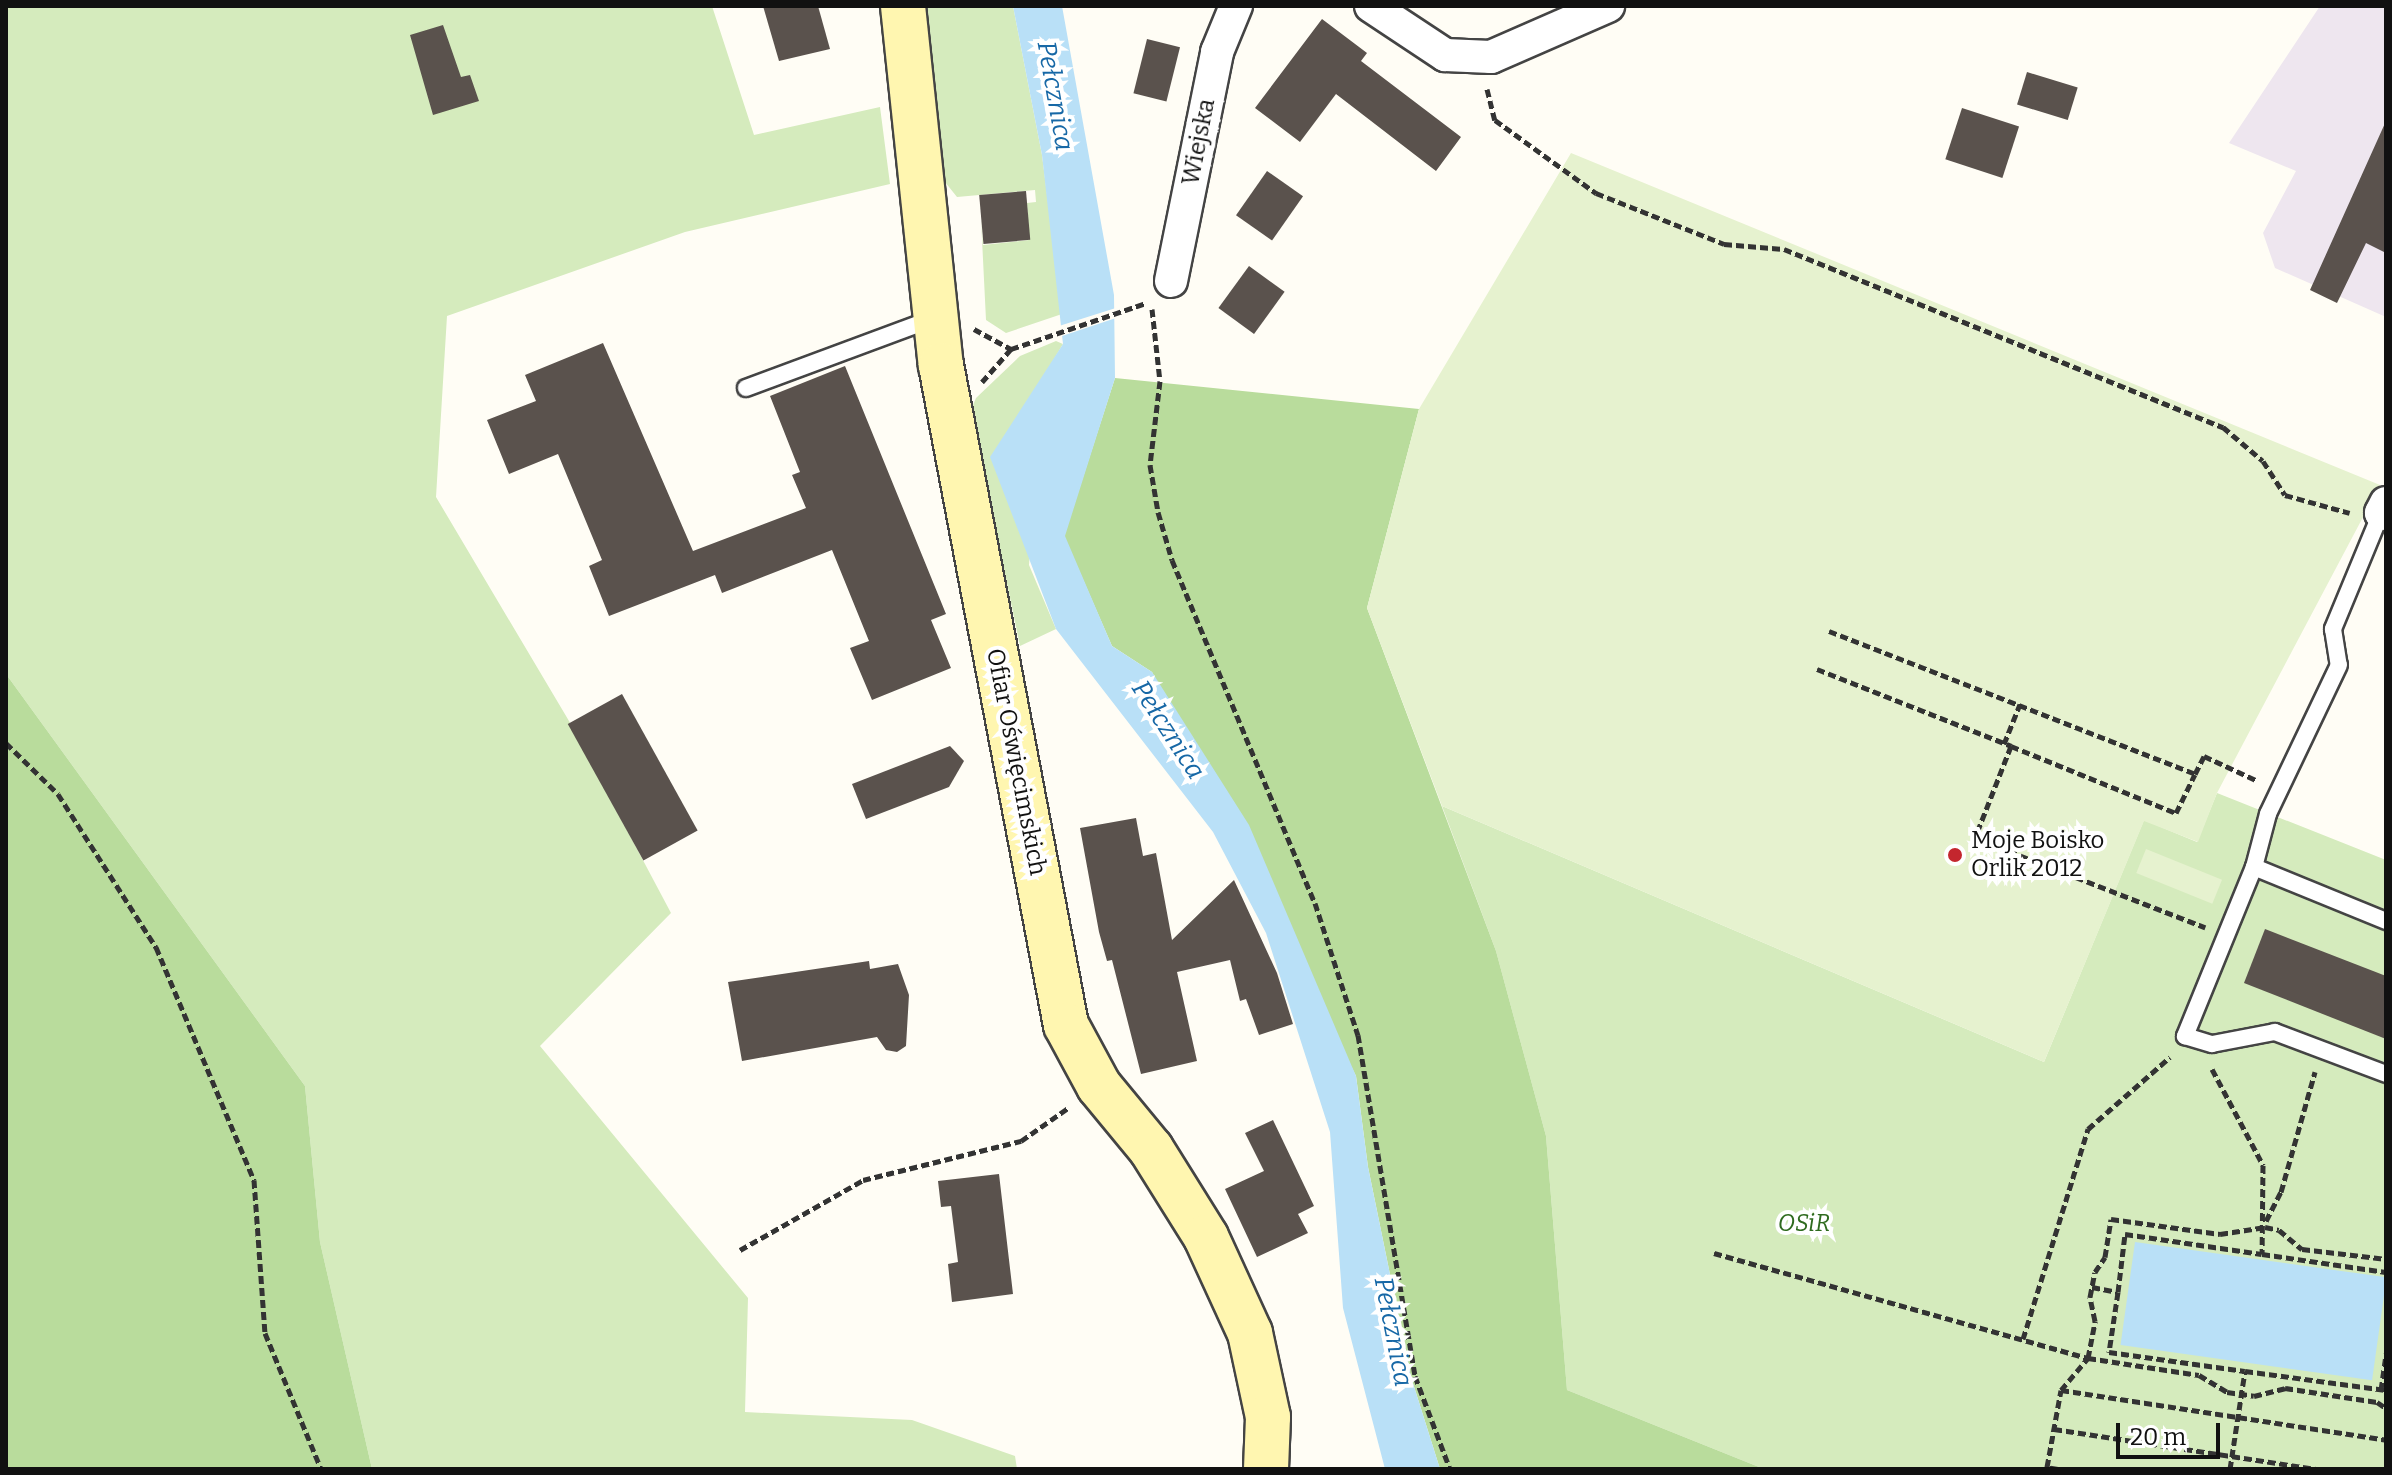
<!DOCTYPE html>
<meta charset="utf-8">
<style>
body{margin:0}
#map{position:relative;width:2392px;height:1475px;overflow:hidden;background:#fffdf5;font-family:Bitter,serif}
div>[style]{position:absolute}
.industrial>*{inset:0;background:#eee6ef}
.green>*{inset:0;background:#d5ebbd}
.forest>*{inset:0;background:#b9dc9c}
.pitch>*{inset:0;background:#e6f2cf;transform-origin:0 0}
.water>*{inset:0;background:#b9e0f7;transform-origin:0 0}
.pier>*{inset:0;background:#fffdf5}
.building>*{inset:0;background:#5a524d;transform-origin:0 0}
.path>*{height:5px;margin-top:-2.5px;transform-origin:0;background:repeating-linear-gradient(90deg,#333 0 8px,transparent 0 12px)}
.roads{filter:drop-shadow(2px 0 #444) drop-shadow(-2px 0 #444) drop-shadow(0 2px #444) drop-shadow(0 -2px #444)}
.lane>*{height:16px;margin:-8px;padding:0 8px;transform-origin:8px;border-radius:8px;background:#fff}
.street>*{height:32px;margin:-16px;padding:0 16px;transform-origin:16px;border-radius:16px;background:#fff}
.secondary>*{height:44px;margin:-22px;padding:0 22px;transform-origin:22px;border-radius:22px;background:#fff6b0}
.dots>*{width:22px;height:22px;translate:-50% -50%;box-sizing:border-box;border:4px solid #fff;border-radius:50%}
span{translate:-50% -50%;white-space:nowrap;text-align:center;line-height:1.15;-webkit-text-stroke:8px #fff;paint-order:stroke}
.street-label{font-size:24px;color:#111}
.poi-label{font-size:24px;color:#111}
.left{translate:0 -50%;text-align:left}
.park-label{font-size:24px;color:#2f6b1f;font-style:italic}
.water-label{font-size:26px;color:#1768a6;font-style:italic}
.frame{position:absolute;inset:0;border:8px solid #111;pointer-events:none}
.scale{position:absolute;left:2116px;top:1423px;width:104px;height:36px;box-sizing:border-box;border:4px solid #111;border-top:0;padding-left:10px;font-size:24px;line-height:28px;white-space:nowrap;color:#111;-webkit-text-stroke:6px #fff;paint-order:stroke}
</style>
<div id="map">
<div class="industrial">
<div style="clip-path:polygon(2320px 6px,2386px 6px,2386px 317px,2275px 268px,2263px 233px,2296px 171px,2229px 143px)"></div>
</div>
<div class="green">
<div style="clip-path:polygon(6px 6px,712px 6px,754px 135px,880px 107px,890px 184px,685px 232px,447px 316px,436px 497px,569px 721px,671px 913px,540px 1046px,748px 1298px,745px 1412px,912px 1420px,1015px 1456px,1017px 1469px,372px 1469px,320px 1242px,305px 1086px,6px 674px)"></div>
<div style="clip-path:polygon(925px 6px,1013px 6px,1042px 155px,1062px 314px,1006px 333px,986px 320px,981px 219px,983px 245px,1029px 240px,1027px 203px,1036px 202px,1035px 190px,957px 197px,941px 177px)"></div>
<div style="clip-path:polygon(1056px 341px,1063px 344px,1042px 379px,1029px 565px,1056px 629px,1020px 646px,971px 410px,976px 398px,1020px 356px)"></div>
<div style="clip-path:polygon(2217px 793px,2386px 860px,2386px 1469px,1764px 1469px,1567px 1390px,1546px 1136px,1496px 951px,1442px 806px,2044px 1062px,2144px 820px,2197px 842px)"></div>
</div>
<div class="forest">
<div style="clip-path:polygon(1115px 378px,1419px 409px,1367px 608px,1496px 951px,1546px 1136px,1567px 1390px,1764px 1469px,1440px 1469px,1411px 1377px,1368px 1167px,1356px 1076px,1152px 672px,1112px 646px,1064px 536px)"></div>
<div style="clip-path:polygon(6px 674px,305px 1086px,320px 1242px,372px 1469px,6px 1469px)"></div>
</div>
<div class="pitch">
<div style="clip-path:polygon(1571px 153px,2380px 485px,2217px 793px,2198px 842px,2144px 821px,2044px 1062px,1442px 806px,1367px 608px,1419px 409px)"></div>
<div style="left:2146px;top:849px;width:82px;height:26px;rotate:22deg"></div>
</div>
<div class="water">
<div style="clip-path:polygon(1013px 6px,1062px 6px,1114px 295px,1115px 378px,1065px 536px,1112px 646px,1152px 672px,1249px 825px,1356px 1076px,1368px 1167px,1411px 1377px,1440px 1469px,1385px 1469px,1343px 1308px,1330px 1132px,1266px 933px,1213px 832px,1056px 629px,990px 457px,1063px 344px,1042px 155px)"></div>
<div style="left:2135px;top:1242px;width:254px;height:104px;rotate:8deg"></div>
</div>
<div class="pier">
<div style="clip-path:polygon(1119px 307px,1119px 317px,1059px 337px,1059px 326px)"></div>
</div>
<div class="building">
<div style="clip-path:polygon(763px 6px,818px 6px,830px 49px,779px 61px)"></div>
<div style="clip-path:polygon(1322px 19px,1367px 53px,1361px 61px,1461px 137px,1436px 171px,1336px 94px,1300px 142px,1255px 108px)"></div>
<div style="clip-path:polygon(443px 25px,461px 77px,470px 75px,479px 101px,433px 115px,410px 35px)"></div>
<div style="left:1147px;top:39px;width:34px;height:56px;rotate:14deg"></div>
<div style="left:2027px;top:72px;width:53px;height:34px;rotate:17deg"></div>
<div style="left:1962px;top:108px;width:60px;height:54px;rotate:18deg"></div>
<div style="clip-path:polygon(2386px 121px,2386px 253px,2366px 243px,2337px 303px,2310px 290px)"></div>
<div style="left:1267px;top:171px;width:44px;height:54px;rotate:35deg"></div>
<div style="left:1026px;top:191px;width:49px;height:47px;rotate:85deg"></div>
<div style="left:1249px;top:266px;width:44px;height:52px;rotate:36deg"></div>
<div style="clip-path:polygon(603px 343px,693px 551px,806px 508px,792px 475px,800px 472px,770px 396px,845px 366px,946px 614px,931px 620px,951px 668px,872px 700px,850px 648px,869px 641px,832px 550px,722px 593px,715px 575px,609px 616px,589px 566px,602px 560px,558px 454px,509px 474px,487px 420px,536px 401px,525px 375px)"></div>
<div style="left:622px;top:694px;width:156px;height:62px;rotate:61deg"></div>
<div style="clip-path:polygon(950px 746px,964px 761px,949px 787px,866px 819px,852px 784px)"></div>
<div style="clip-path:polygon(1136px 818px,1143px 856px,1156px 853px,1172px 940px,1234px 880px,1277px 973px,1293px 1024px,1259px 1035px,1246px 999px,1240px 1001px,1230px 960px,1177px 972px,1197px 1061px,1141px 1074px,1112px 960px,1107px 961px,1099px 932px,1080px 828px)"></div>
<div style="clip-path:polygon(2265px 929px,2386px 976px,2386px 1039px,2244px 983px)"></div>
<div style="clip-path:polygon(869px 961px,870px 969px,898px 964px,909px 995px,906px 1046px,897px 1052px,886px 1050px,877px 1037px,742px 1061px,728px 982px)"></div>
<div style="clip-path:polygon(1273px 1120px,1314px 1206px,1298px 1214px,1308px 1233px,1257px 1257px,1225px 1189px,1264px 1171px,1245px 1133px)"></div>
<div style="clip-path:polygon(999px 1174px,1013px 1294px,952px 1302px,948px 1264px,958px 1262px,951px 1206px,941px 1207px,938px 1181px)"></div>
</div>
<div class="path">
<div style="left:1487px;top:89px;width:32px;rotate:76deg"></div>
<div style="left:1495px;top:120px;width:125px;rotate:35.9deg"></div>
<div style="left:1596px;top:193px;width:138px;rotate:21.7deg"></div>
<div style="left:1724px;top:244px;width:60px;rotate:4.8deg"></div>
<div style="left:1784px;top:249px;width:474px;rotate:22.1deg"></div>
<div style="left:2223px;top:427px;width:52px;rotate:40.4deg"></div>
<div style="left:2263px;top:461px;width:40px;rotate:57.1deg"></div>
<div style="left:2285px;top:495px;width:67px;rotate:15.5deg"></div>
<div style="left:1152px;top:309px;width:72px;rotate:83.7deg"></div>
<div style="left:1160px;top:381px;width:85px;rotate:96.8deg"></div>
<div style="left:1150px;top:465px;width:48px;rotate:80.3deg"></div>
<div style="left:1158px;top:512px;width:50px;rotate:73.7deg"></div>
<div style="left:1172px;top:560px;width:372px;rotate:67.4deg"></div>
<div style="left:1315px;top:903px;width:139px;rotate:72deg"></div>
<div style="left:1358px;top:1035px;width:346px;rotate:80.5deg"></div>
<div style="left:1415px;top:1376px;width:99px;rotate:69.4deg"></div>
<div style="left:974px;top:329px;width:42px;rotate:28.4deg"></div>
<div style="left:982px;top:382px;width:44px;rotate:-48.7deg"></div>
<div style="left:1011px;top:349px;width:143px;rotate:-18.8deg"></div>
<div style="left:1829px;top:631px;width:393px;rotate:21.3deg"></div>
<div style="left:2195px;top:774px;width:20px;rotate:-63deg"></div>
<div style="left:2204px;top:756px;width:57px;rotate:24.8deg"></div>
<div style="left:1817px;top:669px;width:209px;rotate:21.6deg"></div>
<div style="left:2011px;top:746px;width:99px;rotate:111.4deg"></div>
<div style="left:1975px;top:838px;width:247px;rotate:21.2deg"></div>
<div style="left:6px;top:743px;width:73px;rotate:44.4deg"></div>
<div style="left:58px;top:794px;width:182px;rotate:57.4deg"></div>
<div style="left:156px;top:947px;width:253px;rotate:67.2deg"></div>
<div style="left:254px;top:1180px;width:153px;rotate:85.9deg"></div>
<div style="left:265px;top:1333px;width:147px;rotate:67.6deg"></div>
<div style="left:2004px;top:744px;width:43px;rotate:-68.2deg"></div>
<div style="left:2011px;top:746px;width:178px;rotate:22.1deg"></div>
<div style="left:2176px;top:813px;width:43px;rotate:-64deg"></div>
<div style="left:2212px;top:1069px;width:109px;rotate:62deg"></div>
<div style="left:2263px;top:1165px;width:89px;rotate:90.6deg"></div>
<div style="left:2262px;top:1254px;width:125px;rotate:8.3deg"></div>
<div style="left:2266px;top:1221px;width:33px;rotate:-63deg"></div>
<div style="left:2281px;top:1192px;width:125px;rotate:-74.2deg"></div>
<div style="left:740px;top:1250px;width:142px;rotate:-29.6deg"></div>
<div style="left:863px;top:1180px;width:163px;rotate:-13.9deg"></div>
<div style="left:1021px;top:1141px;width:57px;rotate:-35.1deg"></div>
<div style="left:1714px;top:1253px;width:388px;rotate:15.7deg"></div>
<div style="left:2088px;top:1358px;width:112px;rotate:8.7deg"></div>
<div style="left:2199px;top:1375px;width:33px;rotate:31deg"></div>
<div style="left:2227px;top:1392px;width:27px;rotate:8deg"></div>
<div style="left:2254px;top:1396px;width:32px;rotate:-14deg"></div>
<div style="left:2285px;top:1388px;width:93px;rotate:8.7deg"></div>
<div style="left:2377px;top:1402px;width:11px;rotate:34deg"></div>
<div style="left:2092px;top:1287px;width:26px;rotate:11deg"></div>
<div style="left:2118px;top:1292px;width:58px;rotate:-83.1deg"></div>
<div style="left:2125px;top:1234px;width:138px;rotate:8.3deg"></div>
<div style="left:2118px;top:1292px;width:61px;rotate:98.5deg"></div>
<div style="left:2109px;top:1352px;width:137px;rotate:8deg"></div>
<div style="left:2023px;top:1339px;width:220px;rotate:-72.8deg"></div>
<div style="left:2088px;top:1129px;width:109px;rotate:-41.3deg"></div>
<div style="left:2061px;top:1390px;width:42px;rotate:-49.8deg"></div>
<div style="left:2088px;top:1358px;width:38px;rotate:-79deg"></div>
<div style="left:2095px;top:1321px;width:25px;rotate:-102deg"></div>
<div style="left:2090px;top:1297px;width:25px;rotate:-79deg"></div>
<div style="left:2095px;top:1272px;width:18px;rotate:-56deg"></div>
<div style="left:2105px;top:1257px;width:38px;rotate:-81deg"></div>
<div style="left:2111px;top:1219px;width:110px;rotate:7.8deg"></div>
<div style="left:2220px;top:1234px;width:46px;rotate:-8.8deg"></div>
<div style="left:2265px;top:1227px;width:14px;rotate:12deg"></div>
<div style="left:2279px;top:1230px;width:30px;rotate:40deg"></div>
<div style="left:2302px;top:1249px;width:85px;rotate:6.8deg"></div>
<div style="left:2381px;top:1390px;width:37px;rotate:-82deg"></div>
<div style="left:2054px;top:1429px;width:265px;rotate:8.7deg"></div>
<div style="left:2058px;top:1469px;width:11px;rotate:-170deg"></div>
<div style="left:2047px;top:1467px;width:78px;rotate:-79.7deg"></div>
<div style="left:2061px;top:1390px;width:329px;rotate:8.7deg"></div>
<div style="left:2230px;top:1469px;width:99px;rotate:-81.3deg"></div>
<div style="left:2245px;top:1371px;width:142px;rotate:7.7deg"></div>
</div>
<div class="roads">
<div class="lane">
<div style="left:746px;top:388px;width:201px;rotate:-20.4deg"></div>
<div style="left:2381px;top:513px;width:126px;rotate:112.5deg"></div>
<div style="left:2333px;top:629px;width:36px;rotate:81deg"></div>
<div style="left:2339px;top:665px;width:165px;rotate:115.5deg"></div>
<div style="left:2268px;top:814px;width:55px;rotate:104.8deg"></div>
<div style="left:2254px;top:867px;width:183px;rotate:112.2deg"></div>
<div style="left:2185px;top:1036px;width:28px;rotate:17deg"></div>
<div style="left:2212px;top:1044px;width:64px;rotate:-10.8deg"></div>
<div style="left:2275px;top:1032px;width:119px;rotate:20.7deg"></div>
<div style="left:2254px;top:867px;width:143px;rotate:22.2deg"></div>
</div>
<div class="street">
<div style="left:1371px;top:6px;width:89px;rotate:33.5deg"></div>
<div style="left:1445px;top:55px;width:46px;rotate:2.5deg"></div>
<div style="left:1491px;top:57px;width:128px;rotate:-23.6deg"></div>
<div style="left:1171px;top:281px;width:234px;rotate:-78.6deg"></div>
<div style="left:1217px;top:52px;width:50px;rotate:-67.6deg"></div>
<div style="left:2386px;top:503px;width:11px;rotate:117deg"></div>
<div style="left:2381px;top:513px;width:5px;rotate:11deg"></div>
</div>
<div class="secondary">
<div style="left:903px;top:6px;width:361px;rotate:84deg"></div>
<div style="left:941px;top:365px;width:672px;rotate:79.28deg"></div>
<div style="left:1066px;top:1025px;width:69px;rotate:61.6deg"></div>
<div style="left:1099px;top:1086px;width:82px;rotate:50.5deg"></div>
<div style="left:1151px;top:1149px;width:104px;rotate:58deg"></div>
<div style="left:1206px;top:1237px;width:106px;rotate:65.4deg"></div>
<div style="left:1250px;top:1333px;width:86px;rotate:77.9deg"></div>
<div style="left:1268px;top:1417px;width:52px;rotate:92.2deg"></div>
</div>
</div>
<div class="dots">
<div style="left:1955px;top:855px;background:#c4262e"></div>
</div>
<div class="street-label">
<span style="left:1199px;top:142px;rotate:-79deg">Wiejska</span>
<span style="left:1016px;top:762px;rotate:79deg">Ofiar Oświęcimskich</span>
</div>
<div class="poi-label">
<span class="left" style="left:1971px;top:855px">Moje Boisko<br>Orlik 2012</span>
</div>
<div class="park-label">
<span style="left:1804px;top:1224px">OSiR</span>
</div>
<div class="water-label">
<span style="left:1055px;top:96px;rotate:80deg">Pełcznica</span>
<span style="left:1168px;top:730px;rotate:57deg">Pełcznica</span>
<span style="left:1393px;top:1332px;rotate:79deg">Pełcznica</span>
</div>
<div class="frame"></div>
<div class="scale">20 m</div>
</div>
